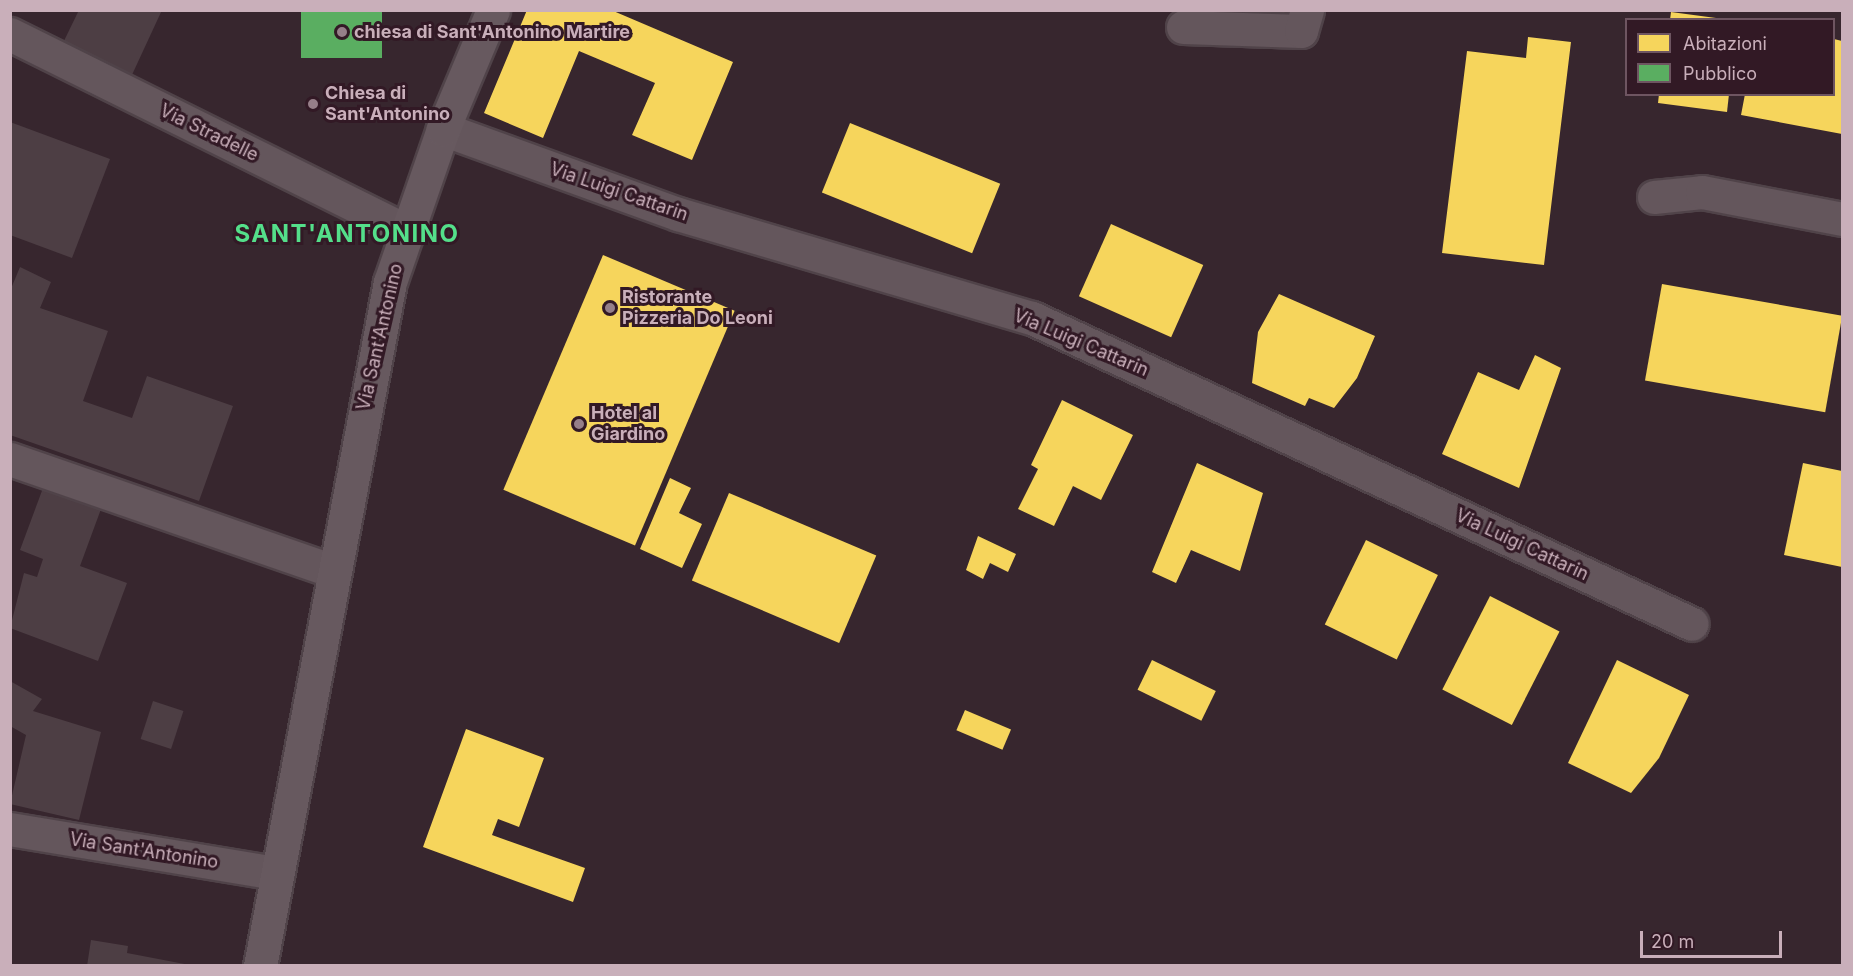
<!DOCTYPE html>
<style>
body{margin:0}
#map{position:relative;width:1853px;height:976px;overflow:hidden;background:#37262e;font-family:Inter,sans-serif}
div>[style]{position:absolute}
.homes>*{inset:0;background:#f6d55c;transform-origin:0 0}
.public>*{inset:0;background:#5aae61;transform-origin:0 0}
.building>*{inset:0;background:#4d3e44;transform-origin:0 0}
.roads{filter:drop-shadow(2px 0 #504349) drop-shadow(-2px 0 #504349) drop-shadow(0 2px #504349) drop-shadow(0 -2px #504349)}
.minor>*{height:33px;margin:-16.5px;padding:0 16.5px;transform-origin:16.5px;border-radius:16.5px;background:#64565c}
.major>*{height:33px;margin:-16.5px;padding:0 16.5px;transform-origin:16.5px;border-radius:16.5px;background:#67595f}
.dots>*{width:16px;height:16px;translate:-50% -50%;box-sizing:border-box;border:3px solid #321925;border-radius:50%}
span{translate:-50% -50%;white-space:nowrap;text-align:center;line-height:1.15;-webkit-text-stroke:6px #321925;paint-order:stroke}
.poi-label{font-size:18px;color:#c9afba;font-weight:700}
.left{translate:0 -50%;text-align:left}
.street-label{font-size:18px;color:#c9afba}
.district-label{font-size:24px;color:#54df8a;font-weight:700;letter-spacing:1.5px}
.frame{position:absolute;inset:0;border:12px solid #c9afba;pointer-events:none}
.legend{position:absolute;left:1625px;top:18px;width:210px;height:78px;box-sizing:border-box;background:#321925;border:2px solid #6e5561;margin:0;padding:8px 10px;list-style:none;font-size:18px;color:#c9afba}
.legend li{display:flex;align-items:center;gap:12px;height:30px}
.legend b{width:30px;border:2px solid #6e5561}
.scale{position:absolute;left:1640px;top:931px;width:142px;height:27px;box-sizing:border-box;border:3px solid #c9afba;border-top:0;padding-left:8px;font-size:18px;line-height:21px;white-space:nowrap;color:#c9afba;-webkit-text-stroke:4px #321925;paint-order:stroke}
</style>
<div id="map">
<div class="homes">
<div style="clip-path:polygon(527px 10px,611px 10px,733px 62px,692px 160px,632px 135px,655px 83px,579px 51px,543px 138px,484px 113px)"></div>
<div style="clip-path:polygon(1262px 10px,1285px 10px,1283px 18px)"></div>
<div style="clip-path:polygon(1671px 12px,1716px 18px,1716px 20px,1670px 20px)"></div>
<div style="clip-path:polygon(1528px 37px,1571px 42px,1544px 265px,1442px 253px,1467px 51px,1526px 58px)"></div>
<div style="clip-path:polygon(1834px 39px,1842px 41px,1842px 134px,1741px 115px,1745px 94px,1834px 94px)"></div>
<div style="clip-path:polygon(1659px 94px,1729px 94px,1727px 112px,1658px 103px)"></div>
<div style="left:850px;top:123px;width:162px;height:75px;rotate:22deg"></div>
<div style="left:1111px;top:224px;width:101px;height:79px;rotate:24deg"></div>
<div style="left:603px;top:255px;width:143px;height:255px;rotate:23deg"></div>
<div style="left:1662px;top:284px;width:183px;height:98px;rotate:10deg"></div>
<div style="clip-path:polygon(1279px 294px,1375px 336px,1357px 378px,1334px 408px,1309px 398px,1305px 406px,1252px 383px,1258px 332px)"></div>
<div style="clip-path:polygon(1535px 355px,1561px 368px,1519px 488px,1442px 454px,1478px 372px,1519px 390px)"></div>
<div style="clip-path:polygon(1062px 400px,1133px 435px,1101px 500px,1073px 486px,1054px 526px,1018px 509px,1038px 469px,1031px 465px)"></div>
<div style="clip-path:polygon(1197px 463px,1263px 493px,1240px 571px,1191px 550px,1176px 583px,1152px 572px)"></div>
<div style="clip-path:polygon(1803px 463px,1842px 471px,1842px 567px,1784px 555px)"></div>
<div style="clip-path:polygon(670px 478px,691px 488px,679px 513px,702px 524px,682px 568px,640px 549px)"></div>
<div style="left:729px;top:493px;width:160px;height:95px;rotate:23deg"></div>
<div style="clip-path:polygon(978px 536px,1016px 554px,1008px 572px,990px 563px,983px 579px,966px 570px)"></div>
<div style="left:1366px;top:540px;width:80px;height:94px;rotate:26deg"></div>
<div style="left:1490px;top:596px;width:78px;height:105px;rotate:27deg"></div>
<div style="left:1152px;top:660px;width:71px;height:33px;rotate:26deg"></div>
<div style="clip-path:polygon(1617px 660px,1689px 695px,1659px 758px,1631px 793px,1568px 763px)"></div>
<div style="left:965px;top:710px;width:50px;height:22px;rotate:23deg"></div>
<div style="clip-path:polygon(466px 729px,544px 758px,519px 827px,498px 819px,492px 835px,585px 868px,573px 902px,423px 847px)"></div>
</div>
<div class="public">
<div style="left:301px;top:10px;width:81px;height:48px"></div>
</div>
<div class="building">
<div style="clip-path:polygon(79px 10px,162px 10px,131px 77px,62px 45px)"></div>
<div style="clip-path:polygon(10px 122px,110px 159px,72px 258px,10px 235px)"></div>
<div style="clip-path:polygon(20px 267px,51px 282px,40px 308px,108px 331px,83px 401px,132px 418px,147px 376px,233px 406px,199px 501px,10px 435px,10px 291px)"></div>
<div style="clip-path:polygon(43px 488px,101px 509px,80px 566px,127px 583px,98px 661px,10px 628px,24px 573px,37px 577px,43px 559px,20px 550px)"></div>
<div style="clip-path:polygon(10px 681px,42px 699px,33px 711px,101px 732px,79px 820px,10px 804px,26px 735px,10px 726px)"></div>
<div style="left:153px;top:701px;width:32px;height:40px;rotate:18deg"></div>
<div style="clip-path:polygon(91px 940px,128px 946px,127px 953px,195px 966px,87px 966px)"></div>
</div>
<div class="roads">
<div class="minor">
<div style="left:1183px;top:27px;width:118px;rotate:1.9deg"></div>
<div style="left:1301px;top:31px;width:22px;rotate:-74deg"></div>
<div style="left:10px;top:34px;width:445px;rotate:26.4deg"></div>
<div style="left:443px;top:129px;width:250px;rotate:19.9deg"></div>
<div style="left:678px;top:214px;width:369px;rotate:16.4deg"></div>
<div style="left:1032px;top:318px;width:727px;rotate:24.87deg"></div>
<div style="left:1654px;top:197px;width:48px;rotate:-5.9deg"></div>
<div style="left:1702px;top:192px;width:143px;rotate:10.9deg"></div>
<div style="left:10px;top:459px;width:342px;rotate:19.1deg"></div>
<div style="left:10px;top:829px;width:271px;rotate:9.4deg"></div>
</div>
<div class="major">
<div style="left:260px;top:966px;width:696px;rotate:-79.24deg"></div>
<div style="left:390px;top:282px;width:162px;rotate:-70.9deg"></div>
<div style="left:443px;top:129px;width:129px;rotate:-67.2deg"></div>
</div>
</div>
<div class="dots">
<div style="left:342px;top:32px;background:#967f89"></div>
<div style="left:313px;top:104px;background:#967f89"></div>
<div style="left:610px;top:308px;background:#967f89"></div>
<div style="left:579px;top:424px;background:#967f89"></div>
</div>
<div class="poi-label">
<span class="left" style="left:354px;top:32px">chiesa di Sant'Antonino Martire</span>
<span class="left" style="left:325px;top:104px">Chiesa di<br>Sant'Antonino</span>
<span class="left" style="left:622px;top:308px">Ristorante<br>Pizzeria Do Leoni</span>
<span class="left" style="left:591px;top:424px">Hotel al<br>Giardino</span>
</div>
<div class="street-label">
<span style="left:209px;top:133px;rotate:26deg">Via Stradelle</span>
<span style="left:619px;top:192px;rotate:19deg">Via Luigi Cattarin</span>
<span style="left:380px;top:337px;rotate:-77deg">Via Sant'Antonino</span>
<span style="left:1081px;top:343px;rotate:23deg">Via Luigi Cattarin</span>
<span style="left:1522px;top:545px;rotate:25deg">Via Luigi Cattarin</span>
<span style="left:144px;top:851px;rotate:9deg">Via Sant'Antonino</span>
</div>
<div class="district-label">
<span style="left:347px;top:234px">SANT'ANTONINO</span>
</div>
<div class="frame"></div>
<ul class="legend">
<li><b style="height:16px;background:#f6d55c"></b>Abitazioni</li>
<li><b style="height:16px;background:#5aae61"></b>Pubblico</li>
</ul>
<div class="scale">20 m</div>
</div>
